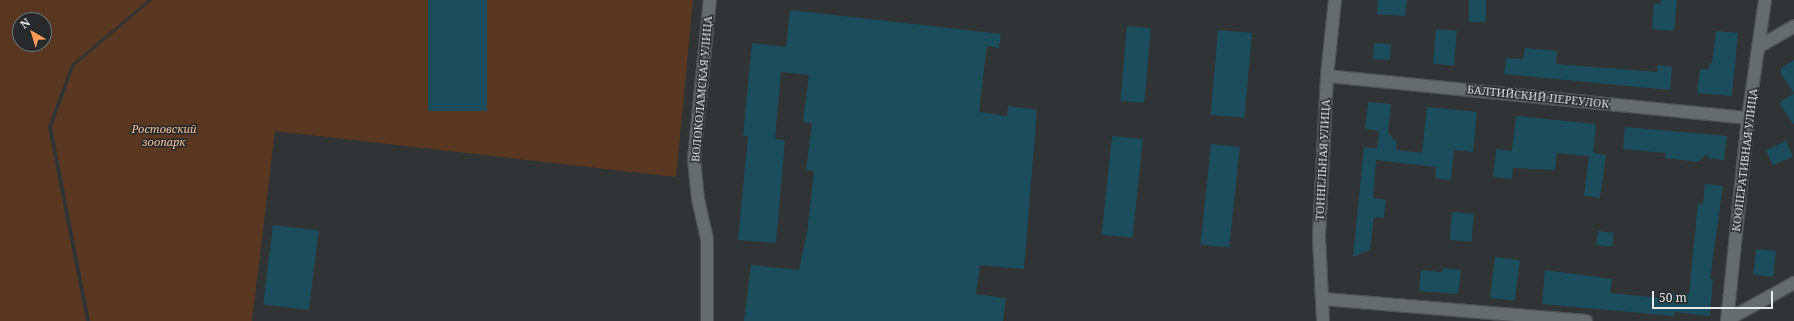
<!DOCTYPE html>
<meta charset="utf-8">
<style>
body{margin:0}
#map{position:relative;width:1794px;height:321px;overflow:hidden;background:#303435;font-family:"Noto Serif",serif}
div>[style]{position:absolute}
.green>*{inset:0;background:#593721}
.building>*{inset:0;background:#1c4d5c;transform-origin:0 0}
.roads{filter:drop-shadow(1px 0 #4e5153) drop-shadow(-1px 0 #4e5153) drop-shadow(0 1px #4e5153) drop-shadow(0 -1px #4e5153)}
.minor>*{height:12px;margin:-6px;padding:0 6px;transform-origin:6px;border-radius:6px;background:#666b6d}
span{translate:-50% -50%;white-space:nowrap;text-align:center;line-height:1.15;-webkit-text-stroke:3px #262a2b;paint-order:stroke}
.street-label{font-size:11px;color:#e8ebec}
.park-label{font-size:11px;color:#f9c4a2;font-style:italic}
.north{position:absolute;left:12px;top:12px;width:40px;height:40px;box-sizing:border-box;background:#262a2b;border:1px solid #747778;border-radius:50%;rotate:322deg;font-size:11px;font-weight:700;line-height:16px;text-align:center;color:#e8ebec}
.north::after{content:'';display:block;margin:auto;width:14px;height:18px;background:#fe9c57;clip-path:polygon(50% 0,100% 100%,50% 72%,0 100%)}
.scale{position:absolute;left:1652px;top:291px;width:121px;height:18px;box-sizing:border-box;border:2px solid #e8ebec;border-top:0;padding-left:5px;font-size:12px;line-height:14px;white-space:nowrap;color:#e8ebec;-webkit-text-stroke:3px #262a2b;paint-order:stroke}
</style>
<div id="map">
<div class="green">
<div style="clip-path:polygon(evenodd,0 0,148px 0,71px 65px,48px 127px,86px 321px,0 321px,0 0,20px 20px,44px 20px,44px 44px,20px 44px,20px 20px)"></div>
<div style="clip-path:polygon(152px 0,693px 0,676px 177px,275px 131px,252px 321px,90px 321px,52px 127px,74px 66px)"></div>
</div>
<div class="building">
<div style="left:428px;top:0;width:59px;height:111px"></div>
<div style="clip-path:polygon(1378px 0,1407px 0,1405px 16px,1377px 14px)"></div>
<div style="left:1469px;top:0;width:17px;height:22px"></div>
<div style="clip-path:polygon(1661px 0,1677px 0,1674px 31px,1652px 29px,1654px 3px,1661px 4px)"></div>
<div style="clip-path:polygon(790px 10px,1001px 34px,999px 48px,987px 46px,979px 112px,1007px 116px,1008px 106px,1037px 110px,1024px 269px,980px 265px,976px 294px,1006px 298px,1003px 321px,744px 321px,751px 265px,799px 270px,807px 233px,814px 171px,806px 170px,812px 123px,803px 122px,809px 75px,781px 72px,775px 139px,785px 140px,776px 243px,738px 240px,748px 136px,743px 136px,752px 43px,786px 47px)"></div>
<div style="left:1127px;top:26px;width:24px;height:75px;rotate:5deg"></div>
<div style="left:1436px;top:29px;width:21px;height:35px;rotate:5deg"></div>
<div style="left:1218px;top:30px;width:34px;height:85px;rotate:5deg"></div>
<div style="clip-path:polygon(1716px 31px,1738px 33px,1732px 96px,1697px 93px,1700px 69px,1709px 69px,1709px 63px,1712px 63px)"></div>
<div style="left:1374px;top:43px;width:17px;height:16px;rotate:3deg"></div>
<div style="clip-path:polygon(1525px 48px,1557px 51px,1556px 64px,1657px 72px,1658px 65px,1672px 67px,1670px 90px,1504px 74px,1506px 58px,1523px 59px)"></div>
<div style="clip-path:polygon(1794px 60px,1794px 125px,1779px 103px,1794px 93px,1781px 74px,1781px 68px)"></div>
<div style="clip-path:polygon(1368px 102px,1391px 104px,1388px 132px,1394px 140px,1397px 141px,1396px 150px,1422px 153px,1427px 107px,1477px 112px,1473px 152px,1454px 150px,1451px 180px,1435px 178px,1436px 167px,1376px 160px,1373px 198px,1386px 200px,1384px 218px,1374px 217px,1370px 250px,1353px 257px,1364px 147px,1377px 148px,1379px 131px,1365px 129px)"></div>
<div style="clip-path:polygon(1516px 116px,1596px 124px,1593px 153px,1606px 155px,1600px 198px,1584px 196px,1589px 156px,1557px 153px,1555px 170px,1513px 168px,1512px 179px,1493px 177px,1496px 149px,1512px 151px)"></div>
<div style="clip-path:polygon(1625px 127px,1727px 136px,1724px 160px,1707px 158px,1708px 153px,1698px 162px,1665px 158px,1666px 153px,1623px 149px)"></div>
<div style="left:1112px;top:136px;width:31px;height:99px;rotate:6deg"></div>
<div style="left:1786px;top:141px;width:17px;height:22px;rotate:66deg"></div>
<div style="left:1211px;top:144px;width:29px;height:101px;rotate:6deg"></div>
<div style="clip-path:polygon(1705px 184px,1723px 186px,1710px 279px,1713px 279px,1710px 316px,1674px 312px,1674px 316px,1542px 304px,1545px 270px,1612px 279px,1610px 293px,1660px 298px,1661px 292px,1689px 294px,1698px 203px,1703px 204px)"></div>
<div style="left:1452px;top:212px;width:22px;height:28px;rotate:5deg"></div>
<div style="left:273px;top:225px;width:46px;height:80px;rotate:7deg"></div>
<div style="left:1598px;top:231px;width:16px;height:14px;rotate:7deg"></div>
<div style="left:1756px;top:249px;width:20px;height:26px;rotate:6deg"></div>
<div style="left:1495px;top:257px;width:25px;height:41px;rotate:7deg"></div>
<div style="clip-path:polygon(1443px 268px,1461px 270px,1458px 294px,1419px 291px,1421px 270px,1442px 272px)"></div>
</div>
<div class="roads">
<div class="minor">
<div style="left:1760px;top:46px;width:39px;rotate:-30deg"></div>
<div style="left:1327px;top:76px;width:423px;rotate:5.7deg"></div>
<div style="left:1324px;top:299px;width:263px;rotate:4.8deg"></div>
<div style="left:1727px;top:320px;width:77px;rotate:-28.9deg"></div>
<div style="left:707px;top:321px;width:82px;rotate:-90deg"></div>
<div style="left:707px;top:239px;width:41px;rotate:-102.7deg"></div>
<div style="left:698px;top:199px;width:40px;rotate:-95.7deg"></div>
<div style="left:694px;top:159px;width:160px;rotate:-84.3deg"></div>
<div style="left:1323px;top:321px;width:86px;rotate:-92.7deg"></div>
<div style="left:1319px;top:235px;width:159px;rotate:-87.1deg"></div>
<div style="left:1327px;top:76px;width:76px;rotate:-84deg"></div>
<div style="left:1727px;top:321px;width:204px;rotate:-84.1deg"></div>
<div style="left:1748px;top:118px;width:119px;rotate:-81.8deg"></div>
</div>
</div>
<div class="street-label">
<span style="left:702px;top:89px;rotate:-85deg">ВОЛОКОЛАМСКАЯ УЛИЦА</span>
<span style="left:1538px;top:97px;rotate:6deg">БАЛТИЙСКИЙ ПЕРЕУЛОК</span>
<span style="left:1323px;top:160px;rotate:-87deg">ТОННЕЛЬНАЯ УЛИЦА</span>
<span style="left:1745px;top:160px;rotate:-83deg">КООПЕРАТИВНАЯ УЛИЦА</span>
</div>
<div class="park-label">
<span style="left:164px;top:136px">Ростовский<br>зоопарк</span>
</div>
<div class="north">N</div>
<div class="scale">50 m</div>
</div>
